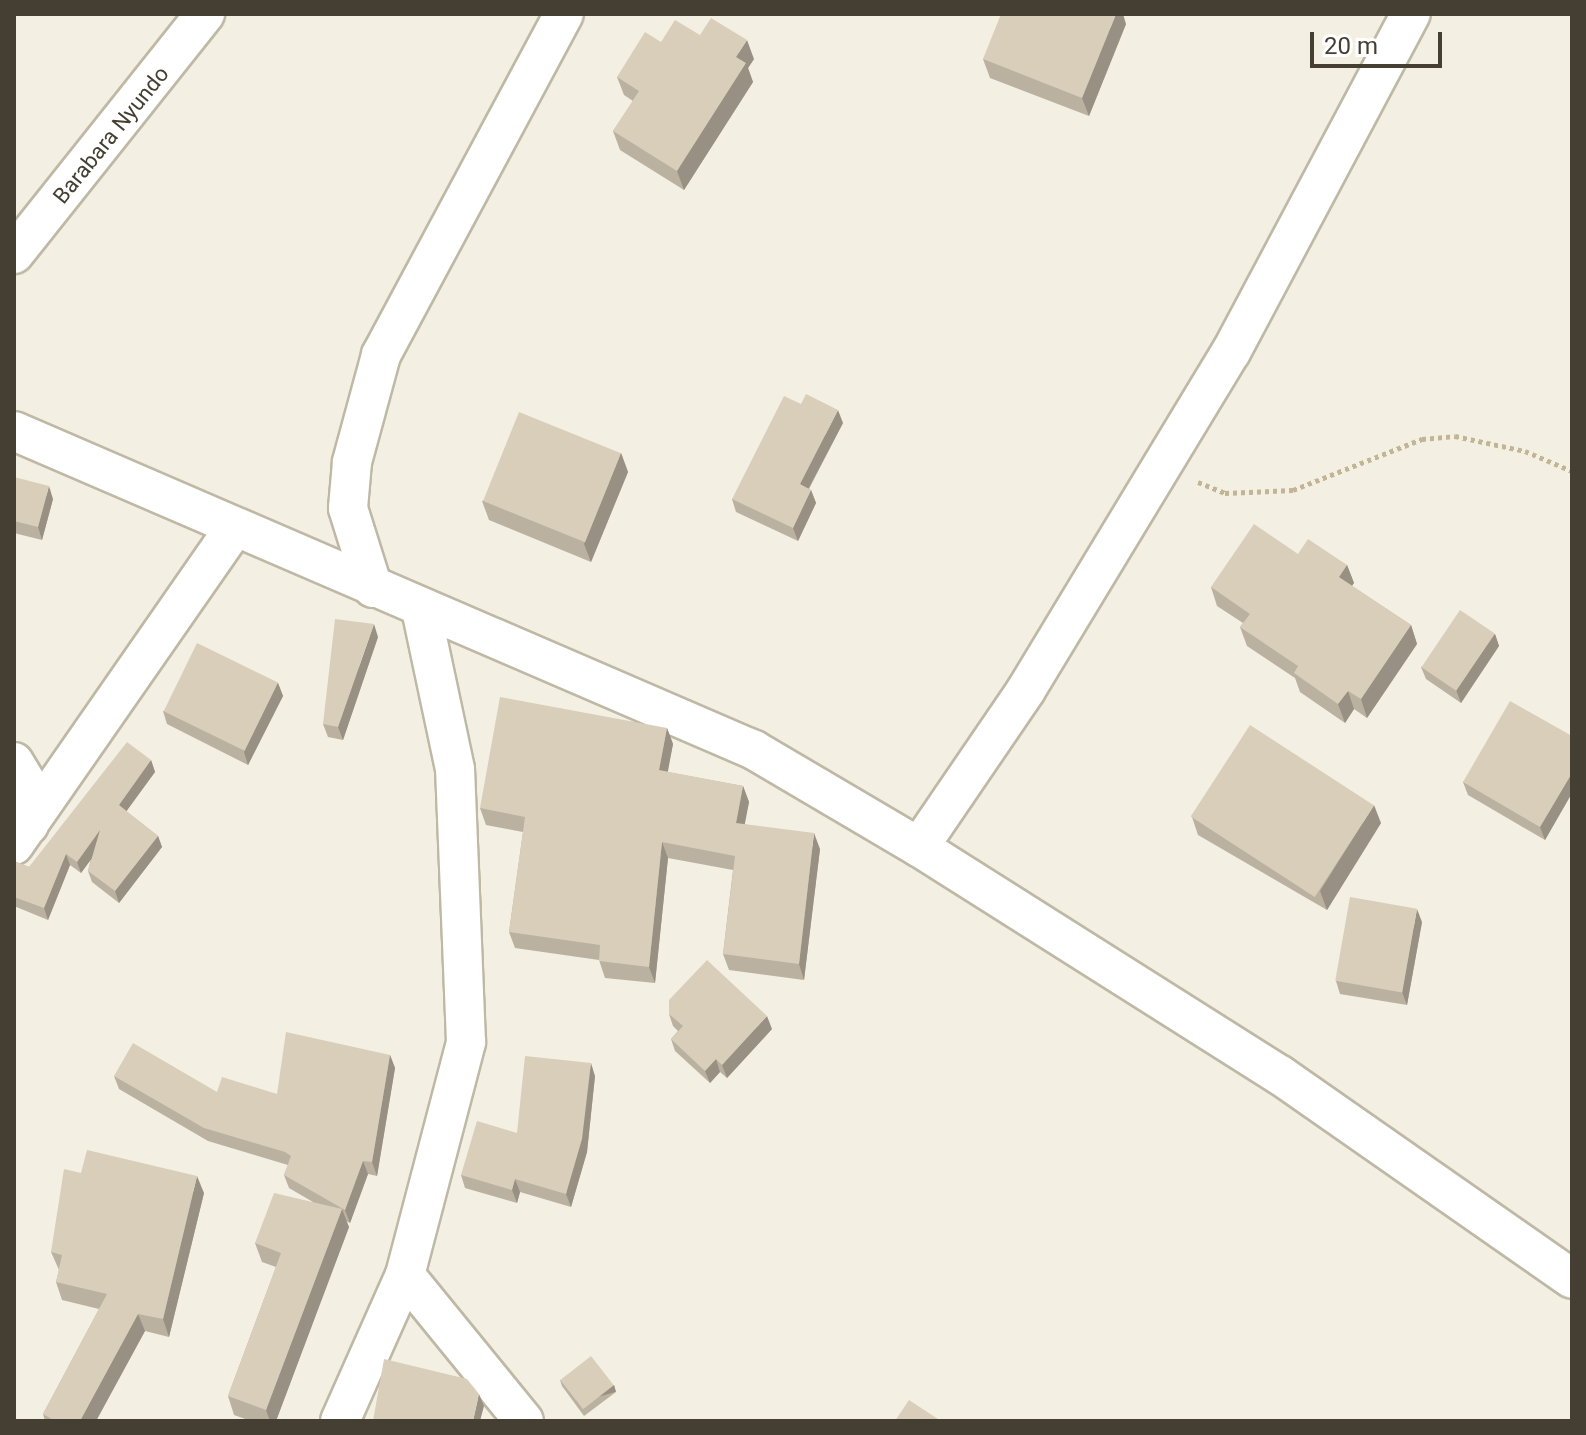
<!DOCTYPE html>
<style>
body{margin:0}
#map{position:relative;width:1586px;height:1435px;overflow:hidden;background:#f3efe3;font-family:Roboto,sans-serif}
div>[style]{position:absolute}
.path>*{height:5px;margin-top:-2.5px;transform-origin:0;background:repeating-linear-gradient(90deg,#c2b594 0 4px,transparent 0 8px)}
.roads{filter:drop-shadow(2px 0 #bfb8a5) drop-shadow(-2px 0 #bfb8a5) drop-shadow(0 2px #bfb8a5) drop-shadow(0 -2px #bfb8a5)}
.minor>*{height:38px;margin:-19px;padding:0 19px;transform-origin:19px;border-radius:19px;background:#fff}
.wall>*{inset:0;background:#bbb1a0}
.shaded-wall>*{inset:0;background:#989082;transform-origin:0 0}
.building>*{inset:0;background:#d9ceba;transform-origin:0 0}
span{translate:-50% -50%;white-space:nowrap;text-align:center;line-height:1.15;-webkit-text-stroke:6px #fff;paint-order:stroke}
.street-label{font-size:22px;color:#453f33}
.frame{position:absolute;inset:0;border:16px solid #453f33;pointer-events:none}
.scale{position:absolute;left:1310px;top:32px;width:132px;height:36px;box-sizing:border-box;border:4px solid #453f33;border-top:0;padding-left:10px;font-size:24px;line-height:28px;white-space:nowrap;color:#453f33;-webkit-text-stroke:6px #fff;paint-order:stroke}
</style>
<div id="map">
<div class="path">
<div style="left:1198px;top:482px;width:29px;rotate:22deg"></div>
<div style="left:1225px;top:493px;width:68px;rotate:-2.5deg"></div>
<div style="left:1293px;top:490px;width:139px;rotate:-21.6deg"></div>
<div style="left:1422px;top:439px;width:33px;rotate:-5deg"></div>
<div style="left:1455px;top:436px;width:72px;rotate:12.1deg"></div>
<div style="left:1525px;top:451px;width:51px;rotate:23.1deg"></div>
</div>
<div class="roads">
<div class="minor">
<div style="left:14px;top:254px;width:307px;rotate:-51.5deg"></div>
<div style="left:14px;top:431px;width:806px;rotate:23.32deg"></div>
<div style="left:754px;top:750px;width:191px;rotate:30.5deg"></div>
<div style="left:919px;top:847px;width:427px;rotate:32.3deg"></div>
<div style="left:1280px;top:1075px;width:356px;rotate:34.9deg"></div>
<div style="left:373px;top:588px;width:84px;rotate:-107.4deg"></div>
<div style="left:348px;top:508px;width:46px;rotate:-85deg"></div>
<div style="left:352px;top:462px;width:111px;rotate:-74.8deg"></div>
<div style="left:381px;top:355px;width:387px;rotate:-61.8deg"></div>
<div style="left:14px;top:762px;width:27px;rotate:59deg"></div>
<div style="left:28px;top:785px;width:40px;rotate:88.6deg"></div>
<div style="left:14px;top:845px;width:385px;rotate:-55.2deg"></div>
<div style="left:919px;top:847px;width:190px;rotate:-55.7deg"></div>
<div style="left:1026px;top:690px;width:395px;rotate:-58.8deg"></div>
<div style="left:1231px;top:352px;width:383px;rotate:-62deg"></div>
<div style="left:405px;top:1275px;width:188px;rotate:50.8deg"></div>
<div style="left:340px;top:1421px;width:160px;rotate:-66deg"></div>
<div style="left:405px;top:1275px;width:241px;rotate:-75.3deg"></div>
<div style="left:466px;top:1042px;width:273px;rotate:-92.3deg"></div>
<div style="left:455px;top:769px;width:164px;rotate:-102deg"></div>
</div>
</div>
<div class="wall">
<div style="clip-path:polygon(1126px 24px,1089px 116px,990px 78px,983px 59px)"></div>
<div style="clip-path:polygon(700px 35px,754px 59px,748px 68px,753px 82px,684px 190px,620px 150px,613px 131px,633px 101px,624px 95px,617px 77px,661px 42px)"></div>
<div style="clip-path:polygon(843px 423px,809px 489px,811px 490px,816px 503px,798px 541px,736px 512px,732px 499px)"></div>
<div style="clip-path:polygon(621px 453px,628px 472px,591px 562px,489px 520px,482px 501px)"></div>
<div style="clip-path:polygon(14px 477px,53px 499px,42px 540px,14px 533px)"></div>
<div style="clip-path:polygon(1298px 554px,1347px 565px,1354px 583px,1352px 586px,1411px 625px,1417px 644px,1367px 718px,1354px 709px,1345px 723px,1300px 692px,1295px 678px,1247px 646px,1240px 627px,1243px 623px,1217px 606px,1211px 587px)"></div>
<div style="clip-path:polygon(1495px 634px,1499px 646px,1461px 703px,1426px 679px,1421px 667px)"></div>
<div style="clip-path:polygon(378px 637px,343px 740px,328px 737px,323px 724px)"></div>
<div style="clip-path:polygon(278px 683px,283px 696px,248px 765px,167px 724px,163px 711px)"></div>
<div style="clip-path:polygon(667px 728px,673px 744px,667px 772px,743px 786px,749px 802px,744px 824px,820px 849px,804px 980px,729px 970px,723px 954px,733px 870px,668px 858px,655px 983px,605px 978px,599px 960px,515px 948px,509px 932px,523px 832px,486px 825px,480px 808px)"></div>
<div style="clip-path:polygon(1572px 736px,1572px 793px,1545px 840px,1468px 795px,1463px 782px)"></div>
<div style="clip-path:polygon(151px 760px,155px 772px,126px 811px,158px 836px,162px 847px,119px 903px,92px 882px,88px 871px,91px 859px,81px 873px,70px 865px,48px 920px,14px 906px,14px 861px,29px 867px)"></div>
<div style="clip-path:polygon(1192px 817px,1381px 823px,1327px 910px,1198px 835px)"></div>
<div style="clip-path:polygon(1422px 922px,1407px 1005px,1340px 994px,1336px 981px)"></div>
<div style="clip-path:polygon(669px 1014px,772px 1029px,727px 1078px,720px 1072px,710px 1083px,675px 1051px,671px 1039px,678px 1031px,673px 1026px)"></div>
<div style="clip-path:polygon(390px 1055px,395px 1068px,377px 1176px,368px 1174px,350px 1223px,346px 1221px,349px 1227px,276px 1421px,251px 1421px,234px 1415px,228px 1396px,276px 1267px,262px 1262px,255px 1243px,313px 1202px,289px 1188px,284px 1175px,288px 1165px,208px 1141px,119px 1089px,114px 1076px,217px 1092px,277px 1094px)"></div>
<div style="clip-path:polygon(595px 1076px,587px 1152px,571px 1207px,520px 1192px,517px 1203px,465px 1188px,461px 1175px,517px 1133px)"></div>
<div style="clip-path:polygon(81px 1173px,204px 1193px,169px 1337px,145px 1331px,96px 1421px,45px 1421px,43px 1414px,99px 1309px,62px 1300px,56px 1282px,59px 1270px,51px 1252px)"></div>
<div style="clip-path:polygon(560px 1380px,614px 1385px,616px 1392px,584px 1416px,562px 1386px)"></div>
</div>
<div class="shaded-wall">
<div style="clip-path:polygon(1116px 14px,1123px 14px,1126px 24px,1089px 116px,1082px 98px)"></div>
<div style="clip-path:polygon(747px 40px,754px 59px,748px 68px,753px 82px,684px 190px,677px 171px,736px 57px)"></div>
<div style="clip-path:polygon(838px 410px,843px 423px,804px 497px,800px 484px)"></div>
<div style="clip-path:polygon(621px 453px,628px 472px,591px 562px,584px 544px)"></div>
<div style="clip-path:polygon(49px 486px,53px 499px,42px 540px,38px 527px)"></div>
<div style="clip-path:polygon(811px 490px,816px 503px,798px 541px,793px 528px)"></div>
<div style="clip-path:polygon(1347px 565px,1354px 583px,1345px 595px,1339px 577px)"></div>
<div style="clip-path:polygon(374px 624px,378px 637px,343px 740px,338px 727px)"></div>
<div style="clip-path:polygon(1411px 625px,1417px 644px,1367px 718px,1361px 699px)"></div>
<div style="clip-path:polygon(1495px 634px,1499px 646px,1461px 703px,1456px 690px)"></div>
<div style="clip-path:polygon(278px 683px,283px 696px,248px 765px,244px 752px)"></div>
<div style="clip-path:polygon(1348px 691px,1354px 709px,1345px 723px,1338px 704px)"></div>
<div style="clip-path:polygon(667px 728px,673px 744px,665px 787px,659px 770px)"></div>
<div style="clip-path:polygon(151px 760px,155px 772px,123px 816px,119px 805px)"></div>
<div style="clip-path:polygon(1572px 773px,1572px 793px,1545px 840px,1540px 827px)"></div>
<div style="clip-path:polygon(743px 786px,749px 802px,742px 839px,736px 823px)"></div>
<div style="clip-path:polygon(1374px 805px,1381px 823px,1327px 910px,1320px 891px)"></div>
<div style="clip-path:polygon(100px 830px,104px 842px,81px 873px,77px 862px)"></div>
<div style="clip-path:polygon(814px 833px,820px 849px,804px 980px,799px 964px)"></div>
<div style="clip-path:polygon(158px 836px,162px 847px,119px 903px,115px 891px)"></div>
<div style="clip-path:polygon(662px 842px,668px 858px,655px 983px,649px 967px)"></div>
<div style="clip-path:polygon(66px 854px,70px 865px,48px 920px,44px 908px)"></div>
<div style="clip-path:polygon(1417px 909px,1422px 922px,1407px 1005px,1402px 992px)"></div>
<div style="clip-path:polygon(767px 1016px,772px 1029px,727px 1078px,722px 1065px)"></div>
<div style="clip-path:polygon(390px 1055px,395px 1068px,377px 1176px,372px 1162px)"></div>
<div style="clip-path:polygon(716px 1059px,720px 1072px,710px 1083px,705px 1071px)"></div>
<div style="clip-path:polygon(591px 1063px,595px 1076px,587px 1152px,571px 1207px,566px 1194px)"></div>
<div style="clip-path:polygon(363px 1161px,368px 1174px,350px 1223px,345px 1210px)"></div>
<div style="clip-path:polygon(197px 1176px,204px 1193px,169px 1337px,163px 1319px)"></div>
<div style="clip-path:polygon(515px 1179px,520px 1192px,517px 1203px,512px 1190px)"></div>
<div style="clip-path:polygon(342px 1209px,349px 1227px,276px 1421px,270px 1421px,266px 1410px)"></div>
<div style="clip-path:polygon(138px 1314px,145px 1331px,96px 1421px,80px 1421px)"></div>
<div style="left:614px;top:1385px;width:7px;height:40px;rotate:74deg"></div>
<div style="clip-path:polygon(479px 1394px,484px 1406px,480px 1421px,473px 1421px)"></div>
</div>
<div class="building">
<div style="clip-path:polygon(1001px 14px,1116px 14px,1082px 98px,983px 59px)"></div>
<div style="clip-path:polygon(711px 18px,747px 40px,736px 57px,746px 63px,677px 171px,613px 131px,639px 91px,617px 77px,645px 32px,661px 42px,675px 20px,700px 35px)"></div>
<div style="clip-path:polygon(806px 394px,838px 410px,800px 484px,811px 490px,793px 528px,732px 499px,784px 396px,801px 404px)"></div>
<div style="left:519px;top:412px;width:110px;height:96px;rotate:22deg"></div>
<div style="clip-path:polygon(14px 477px,49px 486px,38px 527px,14px 521px)"></div>
<div style="clip-path:polygon(1254px 524px,1298px 554px,1308px 539px,1347px 565px,1339px 577px,1411px 625px,1361px 699px,1348px 691px,1338px 704px,1294px 673px,1298px 666px,1240px 627px,1250px 614px,1211px 587px)"></div>
<div style="left:1460px;top:610px;width:42px;height:69px;rotate:34deg"></div>
<div style="clip-path:polygon(335px 619px,374px 624px,338px 727px,323px 724px)"></div>
<div style="left:197px;top:643px;width:90px;height:76px;rotate:26deg"></div>
<div style="clip-path:polygon(500px 697px,667px 728px,659px 770px,743px 786px,736px 823px,814px 833px,799px 964px,723px 954px,735px 856px,662px 842px,649px 967px,599px 961px,600px 945px,509px 932px,525px 817px,480px 808px)"></div>
<div style="clip-path:polygon(1510px 701px,1572px 736px,1572px 773px,1540px 827px,1463px 782px)"></div>
<div style="left:1250px;top:725px;width:148px;height:109px;rotate:33deg"></div>
<div style="clip-path:polygon(127px 742px,151px 760px,119px 805px,158px 836px,115px 891px,88px 871px,100px 830px,77px 862px,66px 854px,44px 908px,14px 897px,14px 861px,29px 867px)"></div>
<div style="left:1350px;top:897px;width:68px;height:85px;rotate:10deg"></div>
<div style="clip-path:polygon(707px 960px,767px 1016px,722px 1065px,716px 1059px,705px 1071px,671px 1039px,683px 1026px,669px 1014px,669px 1000px)"></div>
<div style="clip-path:polygon(286px 1032px,390px 1055px,372px 1162px,363px 1161px,345px 1210px,284px 1175px,291px 1156px,285px 1152px,204px 1128px,114px 1076px,133px 1043px,217px 1092px,222px 1077px,277px 1094px)"></div>
<div style="clip-path:polygon(525px 1056px,591px 1063px,582px 1139px,566px 1194px,515px 1179px,512px 1190px,461px 1175px,477px 1121px,517px 1133px)"></div>
<div style="clip-path:polygon(87px 1150px,197px 1176px,163px 1319px,138px 1314px,80px 1421px,55px 1421px,43px 1414px,107px 1294px,56px 1282px,62px 1255px,51px 1252px,64px 1169px,81px 1173px)"></div>
<div style="clip-path:polygon(274px 1193px,342px 1209px,266px 1410px,228px 1396px,281px 1253px,255px 1243px)"></div>
<div style="left:591px;top:1356px;width:37px;height:39px;rotate:52deg"></div>
<div style="clip-path:polygon(384px 1359px,467px 1379px,479px 1394px,473px 1421px,373px 1421px)"></div>
<div style="clip-path:polygon(909px 1400px,941px 1421px,895px 1421px)"></div>
</div>
<div class="street-label">
<span style="left:111px;top:135px;rotate:-51deg">Barabara Nyundo</span>
</div>
<div class="frame"></div>
<div class="scale">20 m</div>
</div>
